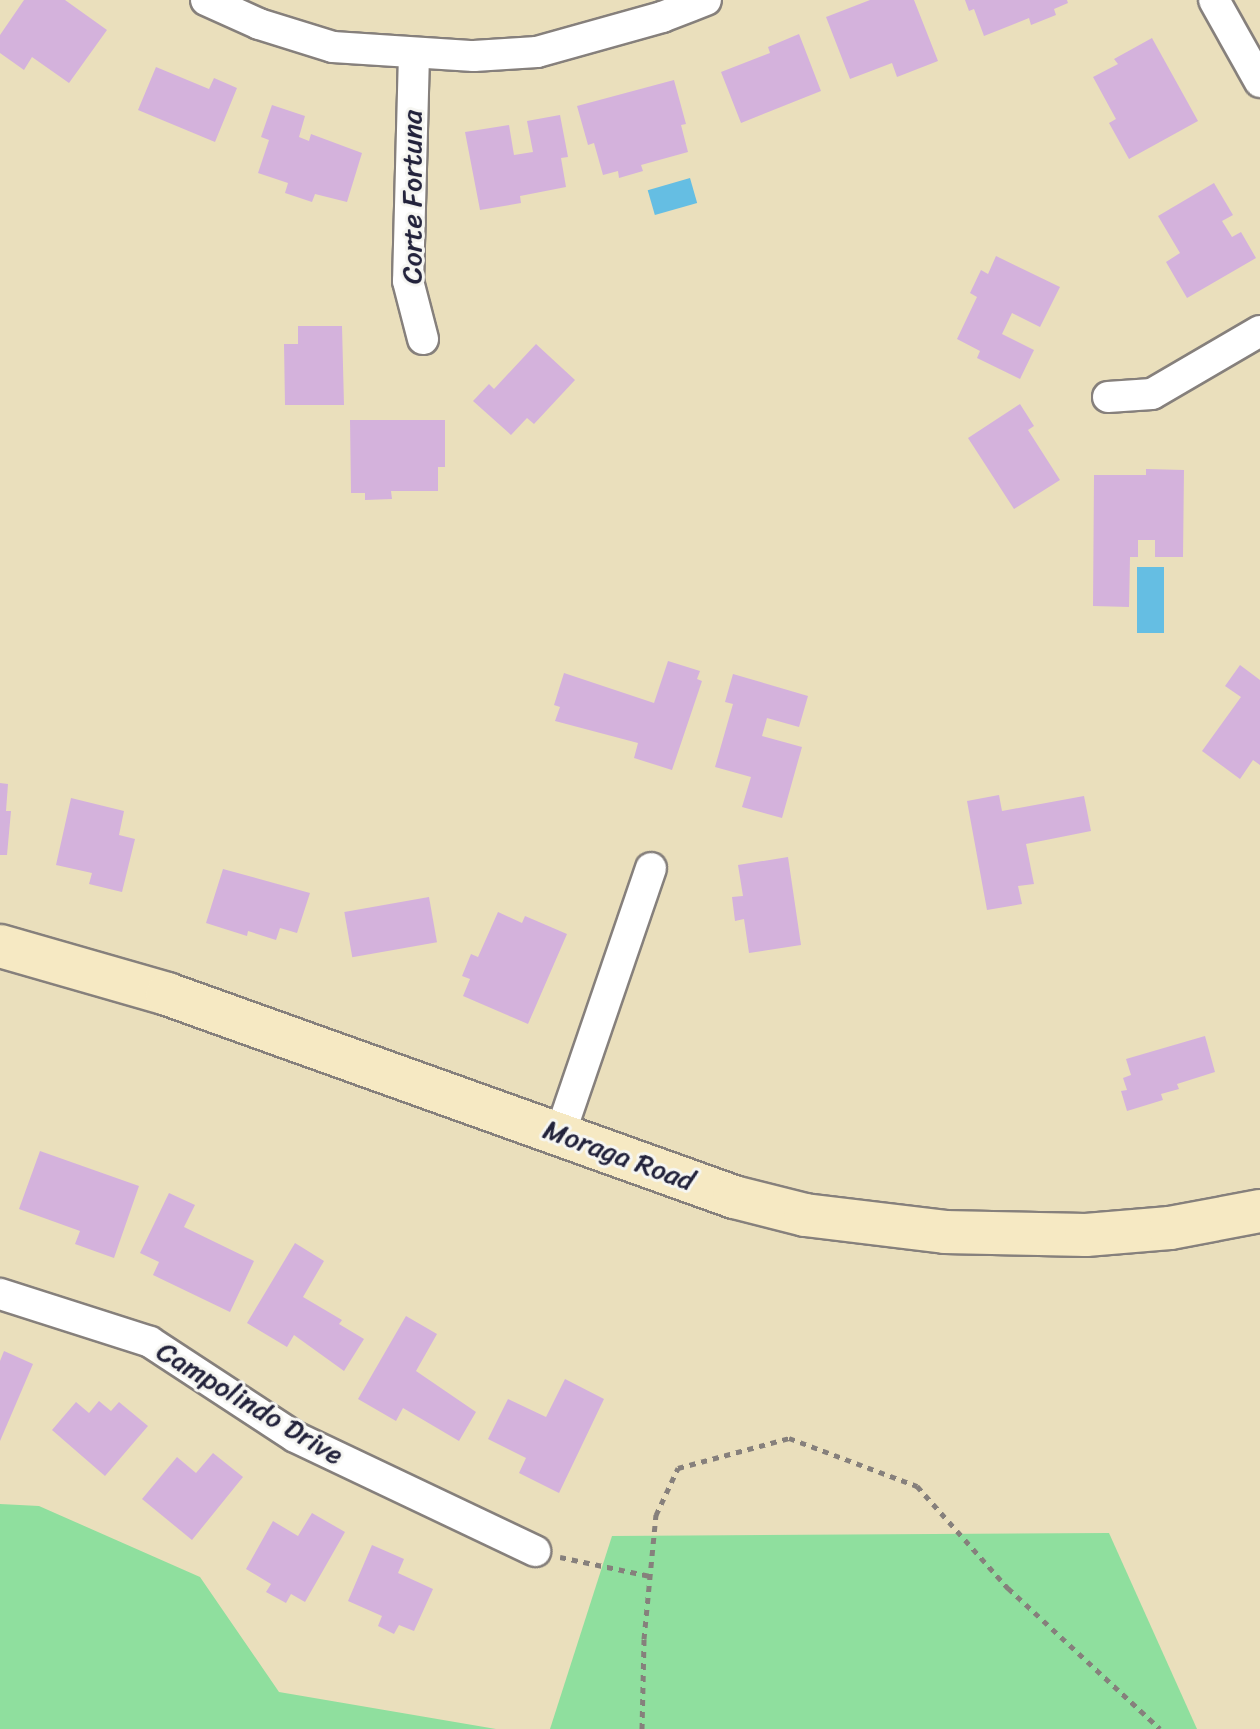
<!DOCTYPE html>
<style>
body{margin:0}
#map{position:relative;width:1260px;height:1729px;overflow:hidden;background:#eadfbc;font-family:Sriracha,sans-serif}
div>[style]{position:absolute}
.green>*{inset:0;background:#8fdf9e}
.water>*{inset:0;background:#65bee3;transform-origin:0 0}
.building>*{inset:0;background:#d4b2dc;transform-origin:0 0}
.path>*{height:5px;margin-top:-2.5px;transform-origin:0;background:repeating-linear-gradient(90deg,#86807c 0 6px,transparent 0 12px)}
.roads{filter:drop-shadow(2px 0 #86807c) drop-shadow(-2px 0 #86807c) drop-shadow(0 2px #86807c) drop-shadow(0 -2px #86807c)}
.street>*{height:30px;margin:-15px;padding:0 15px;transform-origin:15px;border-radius:15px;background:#fff}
.secondary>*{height:42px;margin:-21px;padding:0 21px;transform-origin:21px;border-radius:21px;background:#f6e9c3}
span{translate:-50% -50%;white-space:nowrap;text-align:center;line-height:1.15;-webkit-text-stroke:6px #f6f6f2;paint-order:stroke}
.street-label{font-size:28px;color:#22223b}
</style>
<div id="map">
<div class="green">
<div style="clip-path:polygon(0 1504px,39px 1506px,200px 1577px,279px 1692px,496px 1729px,0 1729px)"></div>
<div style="clip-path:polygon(1109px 1533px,1197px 1729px,550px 1729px,612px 1536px)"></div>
</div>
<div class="water">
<div style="left:690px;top:178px;width:26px;height:44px;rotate:74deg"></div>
<div style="left:1137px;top:567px;width:27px;height:66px"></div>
</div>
<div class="building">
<div style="clip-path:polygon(24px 0,65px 0,107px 30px,69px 83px,32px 57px,24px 70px,0 53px,0 35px)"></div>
<div style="clip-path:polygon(870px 0,914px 0,938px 61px,897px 77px,892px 63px,850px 79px,826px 17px)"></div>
<div style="clip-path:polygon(965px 0,1067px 0,1068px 3px,1054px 9px,1056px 15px,1031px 25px,1029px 18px,984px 36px,974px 9px,969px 11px)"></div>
<div style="clip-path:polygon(799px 34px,821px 91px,741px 123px,721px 72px,770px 53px,768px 47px)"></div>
<div style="clip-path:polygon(1152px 38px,1198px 121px,1129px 159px,1109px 123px,1116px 119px,1093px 77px,1118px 64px,1114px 59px)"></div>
<div style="clip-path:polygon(156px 67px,209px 89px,214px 78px,237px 88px,215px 142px,138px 110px)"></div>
<div style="clip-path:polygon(674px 80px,686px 124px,681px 125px,688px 152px,641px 165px,643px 171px,619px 178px,618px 171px,603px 175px,594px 143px,588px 145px,577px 106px)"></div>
<div style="clip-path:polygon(272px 105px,305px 116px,299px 137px,309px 141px,311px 134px,362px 153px,347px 202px,315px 194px,312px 202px,285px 193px,288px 183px,258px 173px,269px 140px,261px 137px)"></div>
<div style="clip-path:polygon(560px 115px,568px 157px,561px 158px,566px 187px,520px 196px,521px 203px,480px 210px,465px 132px,509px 125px,514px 155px,533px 152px,527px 121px)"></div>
<div style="clip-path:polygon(1214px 183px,1233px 215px,1222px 221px,1232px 237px,1241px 232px,1256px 258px,1187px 298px,1166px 262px,1180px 253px,1158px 216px)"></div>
<div style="clip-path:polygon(996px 256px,1060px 287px,1040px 327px,1012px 313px,1002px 334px,1034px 350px,1020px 379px,977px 358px,980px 351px,957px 339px,977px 297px,970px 293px,981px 270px,988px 274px)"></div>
<div style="clip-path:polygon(298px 326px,342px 326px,344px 405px,285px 405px,284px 344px,298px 344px)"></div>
<div style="clip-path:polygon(536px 344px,575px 380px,534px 424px,527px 418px,511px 435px,473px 401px,489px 384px,494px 389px)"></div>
<div style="clip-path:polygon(1020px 404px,1034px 426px,1028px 430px,1060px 480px,1014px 509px,968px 438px)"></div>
<div style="clip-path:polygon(350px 420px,445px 420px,445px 467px,438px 467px,438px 491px,391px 491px,392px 499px,365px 500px,365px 493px,351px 493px)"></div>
<div style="clip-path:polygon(1146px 469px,1184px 470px,1183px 557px,1155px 557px,1155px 540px,1138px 540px,1138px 557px,1130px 557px,1129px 607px,1093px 606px,1094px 475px,1146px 475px)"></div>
<div style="clip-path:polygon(668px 661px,700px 671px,697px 679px,702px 681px,672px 770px,634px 758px,638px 743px,555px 721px,560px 707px,554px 705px,564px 673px,654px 703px)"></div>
<div style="clip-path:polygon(1240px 665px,1260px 680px,1260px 765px,1253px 760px,1240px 779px,1202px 751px,1241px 697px,1225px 686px)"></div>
<div style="clip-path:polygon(733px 674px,808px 696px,799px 727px,767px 718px,762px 736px,802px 747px,782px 818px,742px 807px,751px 777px,715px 767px,733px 704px,725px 702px)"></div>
<div style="clip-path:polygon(0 783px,8px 784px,6px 811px,11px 811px,7px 855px,0 855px)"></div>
<div style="clip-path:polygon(999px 795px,1002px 811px,1084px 796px,1091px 831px,1026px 844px,1034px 884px,1018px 886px,1022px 904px,987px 910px,967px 801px)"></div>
<div style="clip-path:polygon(71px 798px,124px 811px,119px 835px,135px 839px,122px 892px,89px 884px,92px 873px,56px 865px)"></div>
<div style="clip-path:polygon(788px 857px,801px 945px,749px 953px,744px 919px,735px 921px,732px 897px,743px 896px,738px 865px)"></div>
<div style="clip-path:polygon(223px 869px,310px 893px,297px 933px,280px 928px,276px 940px,248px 931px,247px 936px,206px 923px)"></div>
<div style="left:429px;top:897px;width:46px;height:86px;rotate:80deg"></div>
<div style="clip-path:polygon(498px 912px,522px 923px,525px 916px,567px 934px,528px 1024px,463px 996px,470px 979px,462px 976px,471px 954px,478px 957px)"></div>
<div style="clip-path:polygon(1205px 1036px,1215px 1072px,1177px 1084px,1179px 1089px,1161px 1094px,1163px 1100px,1127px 1111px,1121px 1091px,1127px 1090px,1123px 1078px,1131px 1075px,1126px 1059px)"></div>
<div style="clip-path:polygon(40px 1151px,139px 1186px,114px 1258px,75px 1244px,80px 1231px,19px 1209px)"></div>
<div style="clip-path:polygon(169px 1193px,195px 1205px,184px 1227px,254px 1261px,230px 1312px,153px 1275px,159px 1262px,140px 1253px)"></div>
<div style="clip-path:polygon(295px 1243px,324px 1261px,303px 1297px,342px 1320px,339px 1324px,364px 1339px,344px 1371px,294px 1335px,287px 1347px,247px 1323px)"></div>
<div style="clip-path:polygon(406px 1316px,437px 1334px,416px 1371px,476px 1412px,459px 1441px,403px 1408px,396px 1421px,358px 1399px)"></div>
<div style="clip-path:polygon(4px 1351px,33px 1364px,0 1441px,0 1361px)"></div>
<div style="clip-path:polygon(565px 1379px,604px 1399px,559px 1493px,519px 1473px,526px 1458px,488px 1439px,508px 1399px,546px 1417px)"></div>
<div style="clip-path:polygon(99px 1401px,111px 1411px,119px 1402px,148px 1426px,105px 1476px,52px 1430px,76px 1402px,89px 1413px)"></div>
<div style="clip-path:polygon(213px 1453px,243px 1477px,192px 1540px,142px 1499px,177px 1457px,196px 1473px)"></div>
<div style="clip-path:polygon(312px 1513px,345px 1532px,305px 1602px,291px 1594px,286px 1603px,266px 1592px,271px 1584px,246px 1569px,273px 1521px,298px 1536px)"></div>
<div style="clip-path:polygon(372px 1545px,404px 1559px,398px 1573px,433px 1589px,414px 1631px,399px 1625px,394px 1634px,378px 1626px,382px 1616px,348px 1601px)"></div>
</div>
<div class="path">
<div style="left:560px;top:1557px;width:92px;rotate:11.9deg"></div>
<div style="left:642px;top:1729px;width:90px;rotate:-88.7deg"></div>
<div style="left:644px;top:1639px;width:125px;rotate:-84.5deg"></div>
<div style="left:656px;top:1515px;width:52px;rotate:-64.9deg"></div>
<div style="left:678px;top:1468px;width:115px;rotate:-15.1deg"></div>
<div style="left:789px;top:1438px;width:137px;rotate:20.6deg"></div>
<div style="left:917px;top:1486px;width:137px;rotate:48.3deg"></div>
<div style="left:1008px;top:1588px;width:207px;rotate:42.8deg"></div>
</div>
<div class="roads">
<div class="street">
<div style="left:206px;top:0;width:58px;rotate:24.4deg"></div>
<div style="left:259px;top:24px;width:77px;rotate:17.3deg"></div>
<div style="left:333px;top:47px;width:141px;rotate:3.7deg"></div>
<div style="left:474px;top:56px;width:63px;rotate:-3.6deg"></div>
<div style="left:537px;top:52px;width:130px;rotate:-15.6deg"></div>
<div style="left:662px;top:17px;width:47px;rotate:-21.1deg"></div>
<div style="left:1214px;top:0;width:94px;rotate:60.7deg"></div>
<div style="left:414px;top:54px;width:227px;rotate:91.5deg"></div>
<div style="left:408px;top:281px;width:60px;rotate:75.5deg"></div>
<div style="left:1108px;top:397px;width:44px;rotate:-3.9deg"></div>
<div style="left:1152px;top:394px;width:125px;rotate:-30.3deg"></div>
<div style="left:560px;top:1134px;width:281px;rotate:-71.1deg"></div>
<div style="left:0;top:1294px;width:157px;rotate:17.7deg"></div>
<div style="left:150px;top:1342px;width:173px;rotate:33.2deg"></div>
<div style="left:295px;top:1437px;width:266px;rotate:25.4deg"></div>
</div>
<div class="secondary">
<div style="left:0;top:946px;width:174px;rotate:16deg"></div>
<div style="left:167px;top:994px;width:602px;rotate:19.7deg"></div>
<div style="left:734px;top:1197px;width:73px;rotate:14.2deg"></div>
<div style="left:805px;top:1215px;width:141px;rotate:6.9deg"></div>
<div style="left:945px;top:1232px;width:141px;rotate:1.2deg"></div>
<div style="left:1086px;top:1235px;width:84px;rotate:-4.8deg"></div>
<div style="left:1170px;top:1228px;width:92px;rotate:-10.7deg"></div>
</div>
</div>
<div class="street-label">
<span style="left:412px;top:197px;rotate:-90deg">Corte Fortuna</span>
<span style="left:619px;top:1155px;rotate:20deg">Moraga Road</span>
<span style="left:250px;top:1403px;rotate:31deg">Campolindo Drive</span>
</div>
</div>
